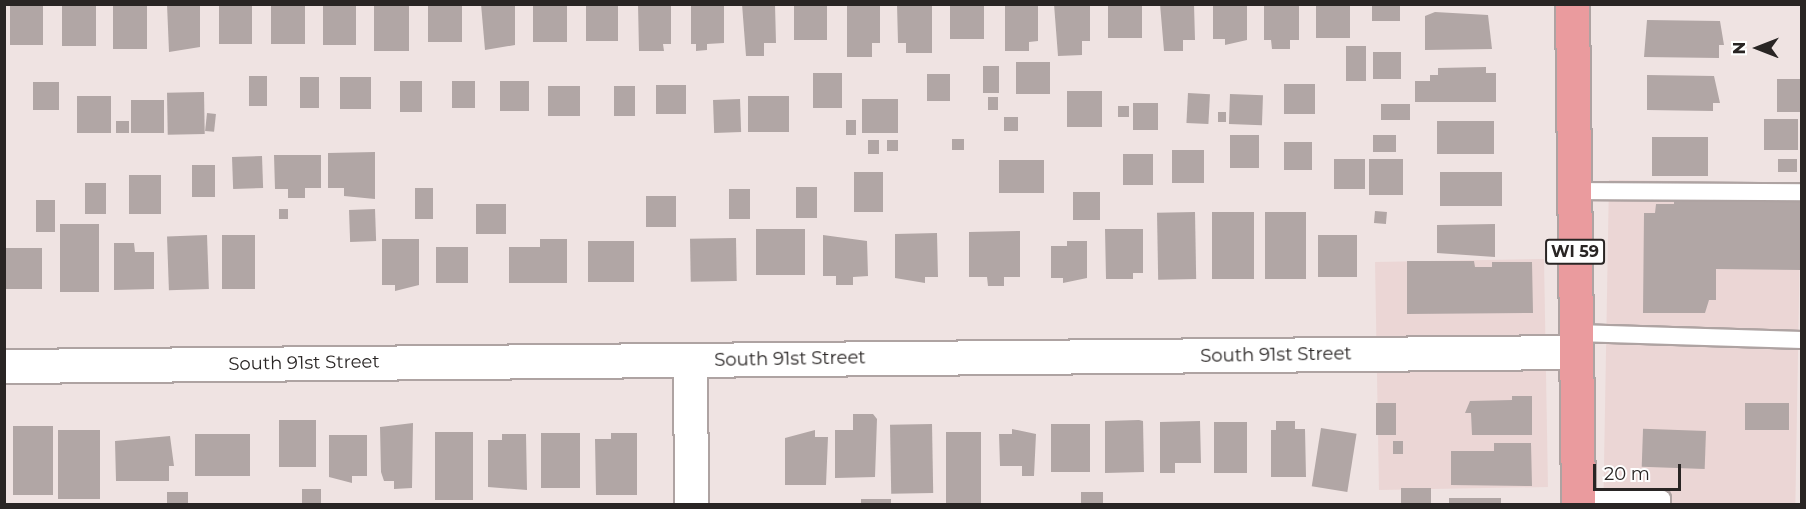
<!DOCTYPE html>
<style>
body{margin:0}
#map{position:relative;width:1806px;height:509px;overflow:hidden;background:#efe3e2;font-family:Montserrat,sans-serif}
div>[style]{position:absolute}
.built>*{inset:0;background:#ebd6d5;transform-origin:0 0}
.building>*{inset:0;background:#b1a6a5;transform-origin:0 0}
.roads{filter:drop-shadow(2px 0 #aea3a2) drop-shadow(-2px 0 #aea3a2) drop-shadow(0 2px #aea3a2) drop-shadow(0 -2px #aea3a2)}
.service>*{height:16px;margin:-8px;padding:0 8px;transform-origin:8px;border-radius:8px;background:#fff}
.minor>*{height:33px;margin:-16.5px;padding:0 16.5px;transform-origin:16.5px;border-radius:16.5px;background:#fff}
.primary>*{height:33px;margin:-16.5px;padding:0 16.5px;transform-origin:16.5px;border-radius:16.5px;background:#ea9b9e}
span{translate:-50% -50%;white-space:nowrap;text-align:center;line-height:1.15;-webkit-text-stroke:4.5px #fff;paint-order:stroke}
.shield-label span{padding:2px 4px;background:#fff;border:2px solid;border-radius:4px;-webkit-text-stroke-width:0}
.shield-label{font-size:16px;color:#292524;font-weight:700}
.street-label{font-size:18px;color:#292524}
.frame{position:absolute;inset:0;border:6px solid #292524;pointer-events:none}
.north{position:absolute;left:1728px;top:18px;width:60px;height:60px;-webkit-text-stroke:4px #fff;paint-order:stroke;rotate:270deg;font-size:16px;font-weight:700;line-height:24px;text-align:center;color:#292524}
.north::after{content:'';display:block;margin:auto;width:21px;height:27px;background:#292524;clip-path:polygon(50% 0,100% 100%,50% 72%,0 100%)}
.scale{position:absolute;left:1593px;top:464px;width:88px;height:27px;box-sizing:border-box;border:3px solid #292524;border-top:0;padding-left:8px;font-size:18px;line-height:21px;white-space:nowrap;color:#292524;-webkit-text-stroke:4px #fff;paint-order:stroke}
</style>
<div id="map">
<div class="built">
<div style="left:1609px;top:180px;width:192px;height:324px;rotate:1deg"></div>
<div style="left:1544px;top:259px;width:228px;height:169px;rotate:89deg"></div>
</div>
<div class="building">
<div style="left:10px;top:4px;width:33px;height:41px"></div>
<div style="left:62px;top:4px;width:34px;height:42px"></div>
<div style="left:113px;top:4px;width:34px;height:45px"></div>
<div style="clip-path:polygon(167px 4px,200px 4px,200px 47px,169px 52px)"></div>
<div style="left:219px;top:4px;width:33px;height:40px"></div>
<div style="left:271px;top:4px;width:34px;height:40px"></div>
<div style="left:323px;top:4px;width:33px;height:41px"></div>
<div style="left:374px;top:4px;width:35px;height:47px"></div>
<div style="left:428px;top:4px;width:34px;height:38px"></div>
<div style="clip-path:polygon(481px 4px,515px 4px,515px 45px,485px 50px)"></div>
<div style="left:533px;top:4px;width:34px;height:38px"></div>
<div style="left:586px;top:4px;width:32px;height:37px"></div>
<div style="clip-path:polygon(638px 4px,671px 4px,671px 44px,663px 44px,664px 51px,639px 51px)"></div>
<div style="clip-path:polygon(691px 4px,724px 4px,724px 43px,707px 44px,707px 50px,696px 51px,696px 44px,691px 44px)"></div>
<div style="clip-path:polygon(742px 4px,775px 4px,776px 43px,764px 43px,764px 56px,746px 56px)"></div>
<div style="left:794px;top:4px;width:33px;height:36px"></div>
<div style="clip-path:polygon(847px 4px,880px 4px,880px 43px,872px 43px,872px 57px,847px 57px)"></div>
<div style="clip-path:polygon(897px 4px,932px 4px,932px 53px,906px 53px,906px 43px,898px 43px)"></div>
<div style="left:950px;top:4px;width:34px;height:35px"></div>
<div style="clip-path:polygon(1005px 4px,1038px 4px,1038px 41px,1029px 42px,1029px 51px,1005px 51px)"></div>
<div style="clip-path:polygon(1054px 4px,1090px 4px,1090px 41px,1082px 41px,1082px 55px,1058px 56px)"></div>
<div style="left:1108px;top:4px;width:34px;height:34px"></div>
<div style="clip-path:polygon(1160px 4px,1194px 4px,1195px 40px,1183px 40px,1183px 51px,1164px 51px)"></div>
<div style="clip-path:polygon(1213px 4px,1247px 4px,1247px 40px,1225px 45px,1225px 39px,1213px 39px)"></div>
<div style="clip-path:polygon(1264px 4px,1299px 4px,1299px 40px,1290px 40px,1290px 49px,1272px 49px,1271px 40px,1264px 40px)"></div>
<div style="left:1316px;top:4px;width:34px;height:34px"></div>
<div style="left:1372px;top:4px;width:28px;height:17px"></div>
<div style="clip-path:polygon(1435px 12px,1488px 15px,1492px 49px,1425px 50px,1425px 16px)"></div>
<div style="clip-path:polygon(1647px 20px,1720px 21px,1724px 45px,1719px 45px,1719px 58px,1644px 57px)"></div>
<div style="left:1346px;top:46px;width:20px;height:35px"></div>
<div style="left:1373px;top:52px;width:28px;height:27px"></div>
<div style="left:1050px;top:62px;width:32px;height:34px;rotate:90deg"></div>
<div style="left:983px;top:66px;width:16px;height:27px"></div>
<div style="clip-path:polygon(1486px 67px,1486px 73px,1496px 73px,1496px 102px,1415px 102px,1415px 81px,1430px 81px,1430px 75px,1438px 75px,1438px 68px)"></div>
<div style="left:813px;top:73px;width:29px;height:35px"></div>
<div style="left:927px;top:74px;width:23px;height:27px"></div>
<div style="clip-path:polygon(1647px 75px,1714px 76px,1720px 103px,1713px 103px,1713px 111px,1647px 110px)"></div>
<div style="left:249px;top:76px;width:18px;height:30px"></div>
<div style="left:319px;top:77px;width:31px;height:19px;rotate:90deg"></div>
<div style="left:371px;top:77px;width:32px;height:31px;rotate:90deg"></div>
<div style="left:1777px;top:79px;width:25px;height:33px"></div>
<div style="left:400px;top:81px;width:22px;height:31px"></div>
<div style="left:452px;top:81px;width:23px;height:27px"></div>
<div style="left:500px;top:81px;width:29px;height:30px"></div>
<div style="left:33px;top:82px;width:26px;height:28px"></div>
<div style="left:1315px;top:84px;width:30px;height:31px;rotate:90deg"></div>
<div style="left:686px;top:85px;width:29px;height:30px;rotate:90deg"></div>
<div style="left:548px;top:86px;width:32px;height:30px"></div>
<div style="left:614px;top:86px;width:21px;height:30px"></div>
<div style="left:1067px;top:91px;width:35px;height:36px"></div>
<div style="left:204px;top:92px;width:42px;height:37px;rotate:89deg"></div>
<div style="left:1188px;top:93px;width:22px;height:30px;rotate:3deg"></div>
<div style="left:1230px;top:94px;width:33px;height:30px;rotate:2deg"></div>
<div style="left:77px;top:96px;width:34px;height:37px"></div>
<div style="left:748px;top:96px;width:41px;height:36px"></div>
<div style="left:988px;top:97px;width:10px;height:13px"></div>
<div style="left:740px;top:99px;width:33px;height:27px;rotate:88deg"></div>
<div style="left:862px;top:99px;width:36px;height:34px"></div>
<div style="left:131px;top:100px;width:33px;height:33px"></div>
<div style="left:1133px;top:103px;width:25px;height:27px"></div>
<div style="left:1381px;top:104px;width:29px;height:16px"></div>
<div style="left:1118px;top:106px;width:11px;height:11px"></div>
<div style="left:1218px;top:112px;width:8px;height:10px"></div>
<div style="left:207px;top:113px;width:9px;height:18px;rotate:6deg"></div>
<div style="left:1004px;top:117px;width:14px;height:14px"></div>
<div style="left:1764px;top:119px;width:34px;height:31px"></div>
<div style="left:846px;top:120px;width:10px;height:15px"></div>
<div style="left:116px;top:121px;width:13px;height:12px"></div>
<div style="left:1437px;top:121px;width:57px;height:33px"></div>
<div style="left:1230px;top:135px;width:29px;height:33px"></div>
<div style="left:1373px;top:135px;width:23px;height:17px"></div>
<div style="left:1652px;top:137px;width:56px;height:39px"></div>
<div style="left:952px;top:139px;width:12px;height:11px"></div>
<div style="left:868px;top:140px;width:11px;height:14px"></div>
<div style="left:887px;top:140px;width:11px;height:11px"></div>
<div style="left:1312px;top:142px;width:28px;height:28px;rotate:90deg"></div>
<div style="left:1172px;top:150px;width:32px;height:33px"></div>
<div style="clip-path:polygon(375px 152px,375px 199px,344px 196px,344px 188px,328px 188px,328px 153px)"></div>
<div style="left:1123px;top:154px;width:30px;height:31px"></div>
<div style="clip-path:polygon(274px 155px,321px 155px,321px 188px,305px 188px,305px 198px,288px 198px,288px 189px,275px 189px)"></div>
<div style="left:262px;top:156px;width:32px;height:30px;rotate:88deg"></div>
<div style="left:1334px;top:159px;width:31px;height:30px"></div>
<div style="left:1369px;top:159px;width:34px;height:36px"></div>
<div style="left:1778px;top:159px;width:19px;height:13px"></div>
<div style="left:999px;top:160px;width:45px;height:33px"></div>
<div style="left:192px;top:165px;width:23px;height:32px"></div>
<div style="left:854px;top:172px;width:29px;height:40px"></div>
<div style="left:1440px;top:172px;width:62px;height:34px"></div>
<div style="left:129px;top:175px;width:32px;height:39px"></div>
<div style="left:85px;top:183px;width:21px;height:31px"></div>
<div style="left:796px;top:187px;width:21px;height:31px"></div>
<div style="left:415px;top:188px;width:18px;height:31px"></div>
<div style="left:729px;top:189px;width:21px;height:30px"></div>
<div style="left:1073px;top:192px;width:27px;height:28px"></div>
<div style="left:676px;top:196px;width:31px;height:30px;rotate:90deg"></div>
<div style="clip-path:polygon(1674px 197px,1802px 199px,1802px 270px,1716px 269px,1716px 300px,1709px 300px,1705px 313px,1643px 313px,1644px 213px,1655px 213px,1656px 204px,1674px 204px)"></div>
<div style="left:36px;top:200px;width:19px;height:32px"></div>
<div style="left:476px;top:204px;width:30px;height:30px"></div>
<div style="left:279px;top:209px;width:9px;height:10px"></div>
<div style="left:375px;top:209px;width:32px;height:26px;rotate:88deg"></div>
<div style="left:1375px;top:211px;width:12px;height:12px;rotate:5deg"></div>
<div style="left:1195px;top:212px;width:67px;height:38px;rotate:89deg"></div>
<div style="left:1212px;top:212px;width:42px;height:67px"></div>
<div style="left:1265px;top:212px;width:41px;height:67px"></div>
<div style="left:60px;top:224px;width:39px;height:68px"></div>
<div style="clip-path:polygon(1495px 224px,1495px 257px,1437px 253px,1437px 225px)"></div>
<div style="left:805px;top:229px;width:46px;height:49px;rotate:90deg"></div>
<div style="clip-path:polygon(1105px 229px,1143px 229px,1143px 273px,1133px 273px,1133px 279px,1106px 279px)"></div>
<div style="clip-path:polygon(1020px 231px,1020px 277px,1004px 277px,1004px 286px,988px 286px,987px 277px,969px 277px,969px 232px)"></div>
<div style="clip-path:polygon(937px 233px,938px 277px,925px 277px,925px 283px,895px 278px,895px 234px)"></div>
<div style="left:207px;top:235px;width:54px;height:40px;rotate:88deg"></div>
<div style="left:222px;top:235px;width:33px;height:54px"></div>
<div style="clip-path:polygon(823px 235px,867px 241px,868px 276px,853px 277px,853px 285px,836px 285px,836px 276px,823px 276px)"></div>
<div style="left:1318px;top:235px;width:39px;height:42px"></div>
<div style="left:736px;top:238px;width:43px;height:46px;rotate:89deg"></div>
<div style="clip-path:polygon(382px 239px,419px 239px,419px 285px,395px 291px,395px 285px,382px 285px)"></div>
<div style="clip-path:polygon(540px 239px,567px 239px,567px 283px,509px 283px,509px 247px,540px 247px)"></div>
<div style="left:634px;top:241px;width:41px;height:46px;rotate:90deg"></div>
<div style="clip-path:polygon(1067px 241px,1087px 241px,1087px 278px,1063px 283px,1063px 278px,1051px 278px,1051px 246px,1067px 246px)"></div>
<div style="clip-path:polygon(114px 243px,134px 243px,135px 252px,154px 252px,154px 289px,114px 290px)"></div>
<div style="left:468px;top:247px;width:36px;height:32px;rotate:90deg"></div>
<div style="left:4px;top:248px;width:38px;height:41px"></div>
<div style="clip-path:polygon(1407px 261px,1474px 261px,1475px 267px,1492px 267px,1492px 262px,1532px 262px,1533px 313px,1407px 314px)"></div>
<div style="clip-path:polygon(1512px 396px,1532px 396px,1532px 435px,1472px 435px,1471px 413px,1465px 413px,1470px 401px,1512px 400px)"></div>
<div style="left:1396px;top:403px;width:32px;height:20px;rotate:90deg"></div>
<div style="left:1745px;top:403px;width:44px;height:27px"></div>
<div style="clip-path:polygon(853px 414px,873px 414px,877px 419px,875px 477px,835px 478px,835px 430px,853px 430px)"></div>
<div style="left:279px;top:420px;width:37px;height:47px"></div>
<div style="clip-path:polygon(1139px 420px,1143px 421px,1144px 472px,1105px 473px,1105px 421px)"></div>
<div style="clip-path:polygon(1200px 421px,1201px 463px,1175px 463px,1175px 473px,1160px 473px,1160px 422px)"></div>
<div style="clip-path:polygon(1276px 421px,1295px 421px,1295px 429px,1305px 429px,1306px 477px,1271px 477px,1271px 430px,1276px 430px)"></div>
<div style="left:1214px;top:422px;width:33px;height:51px"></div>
<div style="clip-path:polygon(413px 423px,412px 488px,394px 489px,394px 481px,384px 481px,381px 472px,380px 427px)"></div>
<div style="left:932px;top:424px;width:69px;height:42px;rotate:89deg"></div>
<div style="left:1051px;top:424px;width:39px;height:48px"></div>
<div style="left:13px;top:426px;width:40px;height:69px"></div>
<div style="left:1321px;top:428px;width:36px;height:59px;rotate:9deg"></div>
<div style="clip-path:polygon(1012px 429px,1036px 434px,1034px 476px,1022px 476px,1022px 466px,1000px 466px,999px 434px,1012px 434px)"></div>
<div style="left:58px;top:430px;width:42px;height:69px"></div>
<div style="clip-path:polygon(815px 430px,815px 437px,828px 437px,826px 485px,785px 485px,785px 438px)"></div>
<div style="left:1706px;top:431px;width:38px;height:63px;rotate:92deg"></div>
<div style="left:435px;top:432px;width:38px;height:68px"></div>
<div style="left:946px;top:432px;width:35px;height:72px"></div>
<div style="left:541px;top:433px;width:39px;height:55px"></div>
<div style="clip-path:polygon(611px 433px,637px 433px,637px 495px,596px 495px,595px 439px,611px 439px)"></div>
<div style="left:195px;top:434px;width:55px;height:42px"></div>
<div style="clip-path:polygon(502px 434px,526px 434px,527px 490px,488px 487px,488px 440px,502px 440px)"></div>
<div style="clip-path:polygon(329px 435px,367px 435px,367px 476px,352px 476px,352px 483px,329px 477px)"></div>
<div style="clip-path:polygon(170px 436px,174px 466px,169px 466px,169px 481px,116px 481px,115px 441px)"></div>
<div style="left:1393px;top:441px;width:10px;height:13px"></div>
<div style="clip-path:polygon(1494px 443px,1531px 443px,1532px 486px,1451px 485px,1451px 451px,1494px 451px)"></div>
<div style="left:1401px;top:488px;width:30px;height:16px"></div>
<div style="left:321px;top:489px;width:15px;height:19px;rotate:90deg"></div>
<div style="left:167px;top:492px;width:21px;height:12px"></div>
<div style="left:1081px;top:492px;width:22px;height:12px"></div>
<div style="left:1449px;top:498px;width:52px;height:6px"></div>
<div style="left:861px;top:499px;width:30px;height:5px"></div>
</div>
<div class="roads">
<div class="service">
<div style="left:1574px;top:191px;width:228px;rotate:0.3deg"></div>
<div style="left:1576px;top:333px;width:226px;rotate:1.8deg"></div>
<div style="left:1578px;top:499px;width:84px"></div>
<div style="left:1662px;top:499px;width:5px;rotate:90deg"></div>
</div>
<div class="minor">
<div style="left:690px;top:360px;width:144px;rotate:89.6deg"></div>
<div style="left:4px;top:366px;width:1572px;rotate:-0.51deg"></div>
</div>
<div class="primary">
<div style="left:1572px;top:4px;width:500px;rotate:89.31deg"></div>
</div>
</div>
<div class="shield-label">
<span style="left:1575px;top:252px">WI 59</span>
</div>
<div class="street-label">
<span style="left:1276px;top:355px;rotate:-1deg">South 91st Street</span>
<span style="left:790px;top:359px;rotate:-1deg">South 91st Street</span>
<span style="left:304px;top:363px;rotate:-1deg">South 91st Street</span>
</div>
<div class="frame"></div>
<div class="north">N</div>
<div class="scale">20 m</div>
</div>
